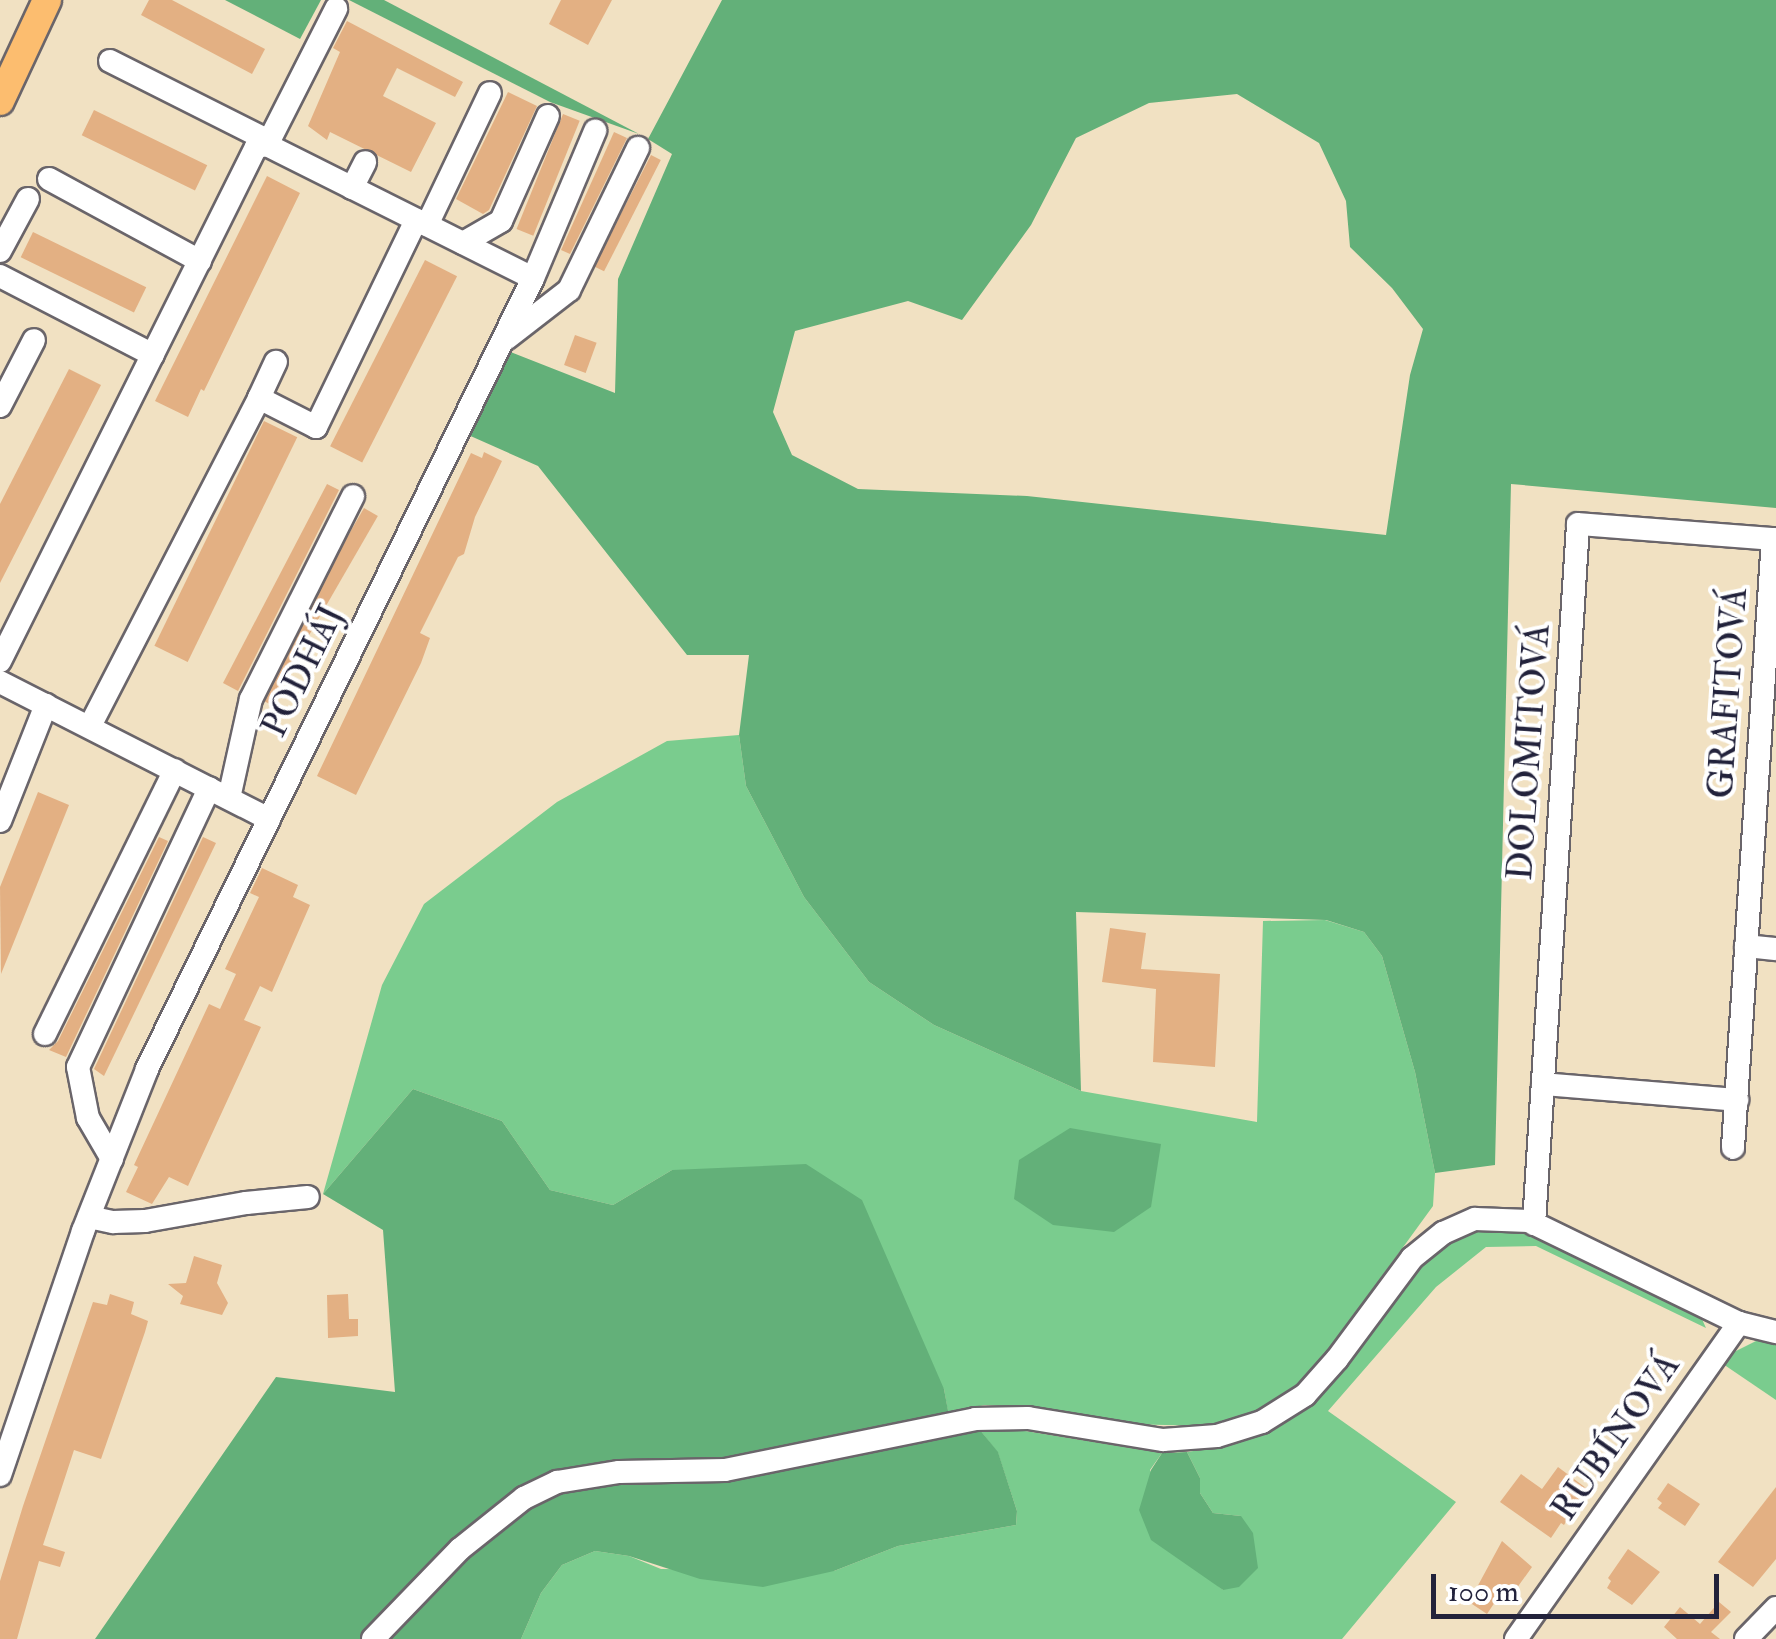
<!DOCTYPE html>
<meta charset="utf-8">
<style>
body{margin:0}
#map{position:relative;width:1776px;height:1639px;overflow:hidden;background:#f1e1c2;font-family:"IM FELL Double Pica",serif}
div>[style]{position:absolute}
.green>*{inset:0;background:#7acc8e}
.forest>*{inset:0;background:#63b079}
.building>*{inset:0;background:#e3b083;transform-origin:0 0}
.roads{filter:drop-shadow(2px 0 #6a656a) drop-shadow(-2px 0 #6a656a) drop-shadow(0 2px #6a656a) drop-shadow(0 -2px #6a656a)}
.minor>*{height:22px;margin:-11px;padding:0 11px;transform-origin:11px;border-radius:11px;background:#fff}
.major>*{height:28px;margin:-14px;padding:0 14px;transform-origin:14px;border-radius:14px;background:#fcbd6f}
span{translate:-50% -50%;white-space:nowrap;text-align:center;line-height:1.15;-webkit-text-stroke:8px #fff;paint-order:stroke}
.street-label{font-size:35px;color:#22223b}
.scale{position:absolute;left:1431px;top:1574px;width:288px;height:45px;box-sizing:border-box;border:5px solid #22223b;border-top:0;padding-left:12px;font-size:30px;line-height:35px;white-space:nowrap;color:#22223b;-webkit-text-stroke:8px #fff;paint-order:stroke}
</style>
<div id="map">
<div class="green">
<div style="clip-path:polygon(739px 735px,746px 786px,804px 897px,869px 982px,934px 1025px,1081px 1091px,1257px 1122px,1263px 921px,1325px 920px,1364px 932px,1382px 956px,1415px 1072px,1435px 1173px,1433px 1206px,1316px 1367px,1289px 1393px,1264px 1409px,1211px 1426px,1120px 1424px,1030px 1407px,985px 1405px,948px 1412px,944px 1389px,672px 1170px,613px 1205px,550px 1190px,502px 1121px,413px 1089px,323px 1194px,382px 985px,424px 904px,557px 802px,667px 741px)"></div>
<div style="clip-path:polygon(1504px 1228px,1531px 1233px,1701px 1317px,1706px 1328px,1536px 1246px,1486px 1247px,1436px 1287px,1328px 1411px,1456px 1502px,1342px 1639px,521px 1639px,541px 1593px,562px 1565px,595px 1551px,629px 1556px,661px 1569px,834px 1571px,898px 1546px,1016px 1525px,1017px 1511px,998px 1453px,980px 1430px,1019px 1430px,1162px 1453px,1150px 1470px,1192px 1565px,1223px 1590px,1241px 1516px,1213px 1513px,1200px 1493px,1200px 1478px,1187px 1452px,1225px 1446px,1273px 1430px,1300px 1411px,1422px 1261px,1447px 1243px,1475px 1230px)"></div>
<div style="clip-path:polygon(1760px 1339px,1776px 1342px,1776px 1400px,1723px 1364px,1734px 1352px)"></div>
</div>
<div class="forest">
<div style="clip-path:polygon(225px 0,321px 0,300px 39px)"></div>
<div style="clip-path:polygon(349px 0,384px 0,639px 134px,550px 102px)"></div>
<div style="clip-path:polygon(evenodd,722px 0,1776px 0,1776px 508px,1511px 484px,1495px 1165px,1435px 1173px,1415px 1072px,1382px 956px,1364px 932px,1326px 920px,1076px 912px,1081px 1091px,934px 1025px,869px 982px,804px 897px,746px 786px,739px 735px,749px 655px,687px 655px,538px 466px,466px 434px,503px 349px,615px 393px,618px 279px,672px 154px,648px 139px,722px 0,1237px 94px,1319px 143px,1346px 201px,1350px 247px,1392px 288px,1423px 329px,1410px 375px,1386px 535px,1027px 496px,858px 489px,792px 455px,773px 412px,795px 331px,908px 301px,962px 320px,1031px 225px,1076px 138px,1149px 103px,1237px 94px)"></div>
<div style="clip-path:polygon(413px 1089px,502px 1121px,550px 1190px,613px 1205px,672px 1170px,806px 1164px,862px 1200px,944px 1389px,952px 1432px,980px 1430px,998px 1452px,1017px 1511px,1016px 1525px,898px 1546px,834px 1571px,763px 1587px,700px 1579px,629px 1556px,595px 1551px,562px 1565px,541px 1593px,521px 1639px,95px 1639px,276px 1377px,395px 1392px,383px 1230px,323px 1194px)"></div>
<div style="clip-path:polygon(1070px 1128px,1161px 1144px,1151px 1207px,1114px 1232px,1053px 1225px,1014px 1199px,1019px 1160px)"></div>
<div style="clip-path:polygon(1187px 1452px,1200px 1478px,1200px 1493px,1213px 1513px,1241px 1516px,1253px 1533px,1258px 1568px,1239px 1587px,1223px 1590px,1151px 1540px,1139px 1510px,1151px 1470px,1162px 1453px)"></div>
</div>
<div class="building">
<div style="clip-path:polygon(149px 0,172px 0,265px 49px,252px 74px,141px 15px)"></div>
<div style="clip-path:polygon(561px 0,612px 0,588px 45px,549px 24px)"></div>
<div style="clip-path:polygon(347px 21px,463px 82px,455px 97px,397px 68px,383px 96px,436px 123px,411px 172px,330px 132px,327px 140px,308px 126px,340px 52px,333px 48px)"></div>
<div style="clip-path:polygon(508px 92px,537px 106px,489px 210px,483px 214px,456px 199px)"></div>
<div style="left:94px;top:110px;width:126px;height:28px;rotate:26deg"></div>
<div style="left:563px;top:114px;width:18px;height:124px;rotate:22deg"></div>
<div style="clip-path:polygon(614px 132px,627px 138px,570px 254px,561px 250px)"></div>
<div style="left:651px;top:155px;width:11px;height:125px;rotate:27deg"></div>
<div style="clip-path:polygon(267px 176px,300px 193px,204px 391px,201px 389px,188px 417px,155px 401px)"></div>
<div style="left:33px;top:232px;width:126px;height:28px;rotate:26deg"></div>
<div style="left:425px;top:260px;width:36px;height:209px;rotate:27deg"></div>
<div style="left:575px;top:335px;width:23px;height:32px;rotate:20deg"></div>
<div style="clip-path:polygon(69px 369px,101px 385px,0 583px,0 504px)"></div>
<div style="left:264px;top:421px;width:37px;height:250px;rotate:26deg"></div>
<div style="clip-path:polygon(484px 452px,502px 461px,475px 517px,464px 554px,458px 557px,420px 633px,430px 638px,421px 663px,356px 795px,317px 776px,471px 453px,482px 458px)"></div>
<div style="clip-path:polygon(327px 484px,339px 490px,238px 691px,223px 683px)"></div>
<div style="left:364px;top:508px;width:16px;height:217px;rotate:30deg"></div>
<div style="clip-path:polygon(38px 792px,69px 805px,1px 974px,0 887px)"></div>
<div style="clip-path:polygon(159px 837px,168px 841px,66px 1057px,49px 1050px,58px 1041px)"></div>
<div style="clip-path:polygon(203px 837px,216px 843px,104px 1076px,94px 1069px)"></div>
<div style="clip-path:polygon(262px 868px,298px 885px,293px 897px,310px 905px,272px 992px,260px 986px,244px 1020px,261px 1027px,188px 1186px,169px 1177px,152px 1204px,126px 1192px,138px 1167px,134px 1165px,209px 1004px,220px 1009px,236px 974px,225px 969px,259px 897px,250px 893px)"></div>
<div style="clip-path:polygon(1110px 928px,1146px 933px,1141px 969px,1220px 974px,1215px 1067px,1153px 1062px,1156px 989px,1102px 982px)"></div>
<div style="clip-path:polygon(194px 1256px,222px 1265px,217px 1283px,228px 1303px,222px 1315px,180px 1304px,183px 1296px,168px 1284px,186px 1283px)"></div>
<div style="clip-path:polygon(110px 1294px,134px 1302px,131px 1314px,148px 1321px,145px 1332px,101px 1459px,74px 1450px,43px 1545px,65px 1552px,60px 1567px,39px 1561px,17px 1639px,0 1639px,0 1581px,23px 1506px,93px 1302px,107px 1305px)"></div>
<div style="clip-path:polygon(348px 1294px,349px 1319px,358px 1319px,358px 1336px,328px 1338px,327px 1295px)"></div>
<div style="clip-path:polygon(1558px 1467px,1586px 1488px,1564px 1525px,1561px 1523px,1551px 1538px,1500px 1502px,1521px 1474px,1542px 1489px)"></div>
<div style="clip-path:polygon(1668px 1483px,1700px 1504px,1685px 1526px,1658px 1508px,1662px 1503px,1657px 1499px)"></div>
<div style="clip-path:polygon(1776px 1487px,1776px 1559px,1753px 1587px,1718px 1562px)"></div>
<div style="clip-path:polygon(1502px 1541px,1532px 1567px,1509px 1599px,1501px 1593px,1487px 1614px,1469px 1602px)"></div>
<div style="clip-path:polygon(1628px 1549px,1660px 1572px,1632px 1605px,1607px 1588px,1611px 1581px,1608px 1578px)"></div>
<div style="clip-path:polygon(1719px 1602px,1731px 1612px,1711px 1632px,1720px 1639px,1677px 1639px,1664px 1627px,1680px 1607px,1700px 1624px)"></div>
</div>
<div class="roads">
<div class="minor">
<div style="left:110px;top:61px;width:178px;rotate:26.7deg"></div>
<div style="left:267px;top:145px;width:153px;rotate:-63.1deg"></div>
<div style="left:49px;top:179px;width:172px;rotate:28.5deg"></div>
<div style="left:352px;top:188px;width:29px;rotate:-63deg"></div>
<div style="left:427px;top:225px;width:146px;rotate:-64.5deg"></div>
<div style="left:463px;top:243px;width:44px;rotate:-30.1deg"></div>
<div style="left:501px;top:221px;width:115px;rotate:-65.9deg"></div>
<div style="left:0;top:251px;width:59px;rotate:-61.7deg"></div>
<div style="left:0;top:276px;width:172px;rotate:27.3deg"></div>
<div style="left:507px;top:338px;width:78px;rotate:-37.7deg"></div>
<div style="left:569px;top:290px;width:158px;rotate:-64.1deg"></div>
<div style="left:259px;top:398px;width:40px;rotate:-65deg"></div>
<div style="left:0;top:406px;width:74px;rotate:-62.7deg"></div>
<div style="left:0;top:661px;width:574px;rotate:-63.52deg"></div>
<div style="left:256px;top:147px;width:11px;rotate:-10deg"></div>
<div style="left:267px;top:145px;width:297px;rotate:26.6deg"></div>
<div style="left:0;top:682px;width:302px;rotate:27deg"></div>
<div style="left:90px;top:726px;width:369px;rotate:-62.7deg"></div>
<div style="left:259px;top:398px;width:64px;rotate:27deg"></div>
<div style="left:316px;top:427px;width:230px;rotate:-64.2deg"></div>
<div style="left:229px;top:798px;width:101px;rotate:-77.5deg"></div>
<div style="left:251px;top:699px;width:227px;rotate:-63.3deg"></div>
<div style="left:0;top:821px;width:125px;rotate:-68.4deg"></div>
<div style="left:1746px;top:946px;width:30px;rotate:6deg"></div>
<div style="left:45px;top:1034px;width:294px;rotate:-63.8deg"></div>
<div style="left:1543px;top:1084px;width:195px;rotate:4.7deg"></div>
<div style="left:112px;top:1159px;width:48px;rotate:-120.3deg"></div>
<div style="left:88px;top:1118px;width:52px;rotate:-101.1deg"></div>
<div style="left:78px;top:1067px;width:308px;rotate:-64.8deg"></div>
<div style="left:89px;top:1217px;width:25px;rotate:12deg"></div>
<div style="left:113px;top:1222px;width:32px;rotate:-2deg"></div>
<div style="left:145px;top:1221px;width:103px;rotate:-10.1deg"></div>
<div style="left:246px;top:1203px;width:62px;rotate:-5.5deg"></div>
<div style="left:1534px;top:1224px;width:701px;rotate:-86.4deg"></div>
<div style="left:1578px;top:524px;width:196px;rotate:4.4deg"></div>
<div style="left:1773px;top:539px;width:610px;rotate:93.76deg"></div>
<div style="left:0;top:1475px;width:258px;rotate:-71.2deg"></div>
<div style="left:83px;top:1231px;width:174px;rotate:-68.4deg"></div>
<div style="left:147px;top:1069px;width:880px;rotate:-63.99deg"></div>
<div style="left:533px;top:278px;width:160px;rotate:-67.1deg"></div>
<div style="left:373px;top:1639px;width:125px;rotate:-46deg"></div>
<div style="left:460px;top:1549px;width:82px;rotate:-38.6deg"></div>
<div style="left:524px;top:1498px;width:37px;rotate:-26deg"></div>
<div style="left:557px;top:1482px;width:63px;rotate:-9.2deg"></div>
<div style="left:619px;top:1472px;width:106px;rotate:-1.1deg"></div>
<div style="left:725px;top:1470px;width:255px;rotate:-11.5deg"></div>
<div style="left:975px;top:1419px;width:53px;rotate:-1.1deg"></div>
<div style="left:1028px;top:1418px;width:137px;rotate:9.3deg"></div>
<div style="left:1163px;top:1440px;width:54px;rotate:-4.2deg"></div>
<div style="left:1217px;top:1436px;width:47px;rotate:-17.3deg"></div>
<div style="left:1262px;top:1422px;width:51px;rotate:-32.1deg"></div>
<div style="left:1305px;top:1395px;width:48px;rotate:-48.4deg"></div>
<div style="left:1337px;top:1359px;width:126px;rotate:-53.4deg"></div>
<div style="left:1412px;top:1258px;width:40px;rotate:-39deg"></div>
<div style="left:1443px;top:1233px;width:35px;rotate:-24deg"></div>
<div style="left:1475px;top:1219px;width:54px;rotate:2.1deg"></div>
<div style="left:1529px;top:1221px;width:233px;rotate:25.9deg"></div>
<div style="left:1739px;top:1323px;width:38px;rotate:14deg"></div>
<div style="left:1516px;top:1639px;width:387px;rotate:-54.8deg"></div>
<div style="left:1746px;top:1639px;width:43px;rotate:-45.9deg"></div>
</div>
<div class="major">
<div style="left:0;top:101px;width:111px;rotate:-65deg"></div>
</div>
</div>
<div class="street-label">
<span style="left:303px;top:671px;rotate:-64deg">PODHÁJ</span>
<span style="left:1728px;top:693px;rotate:-86deg">GRAFITOVÁ</span>
<span style="left:1529px;top:752px;rotate:-86deg">DOLOMITOVÁ</span>
<span style="left:1616px;top:1437px;rotate:-55deg">RUBÍNOVÁ</span>
</div>
<div class="scale">100 m</div>
</div>
